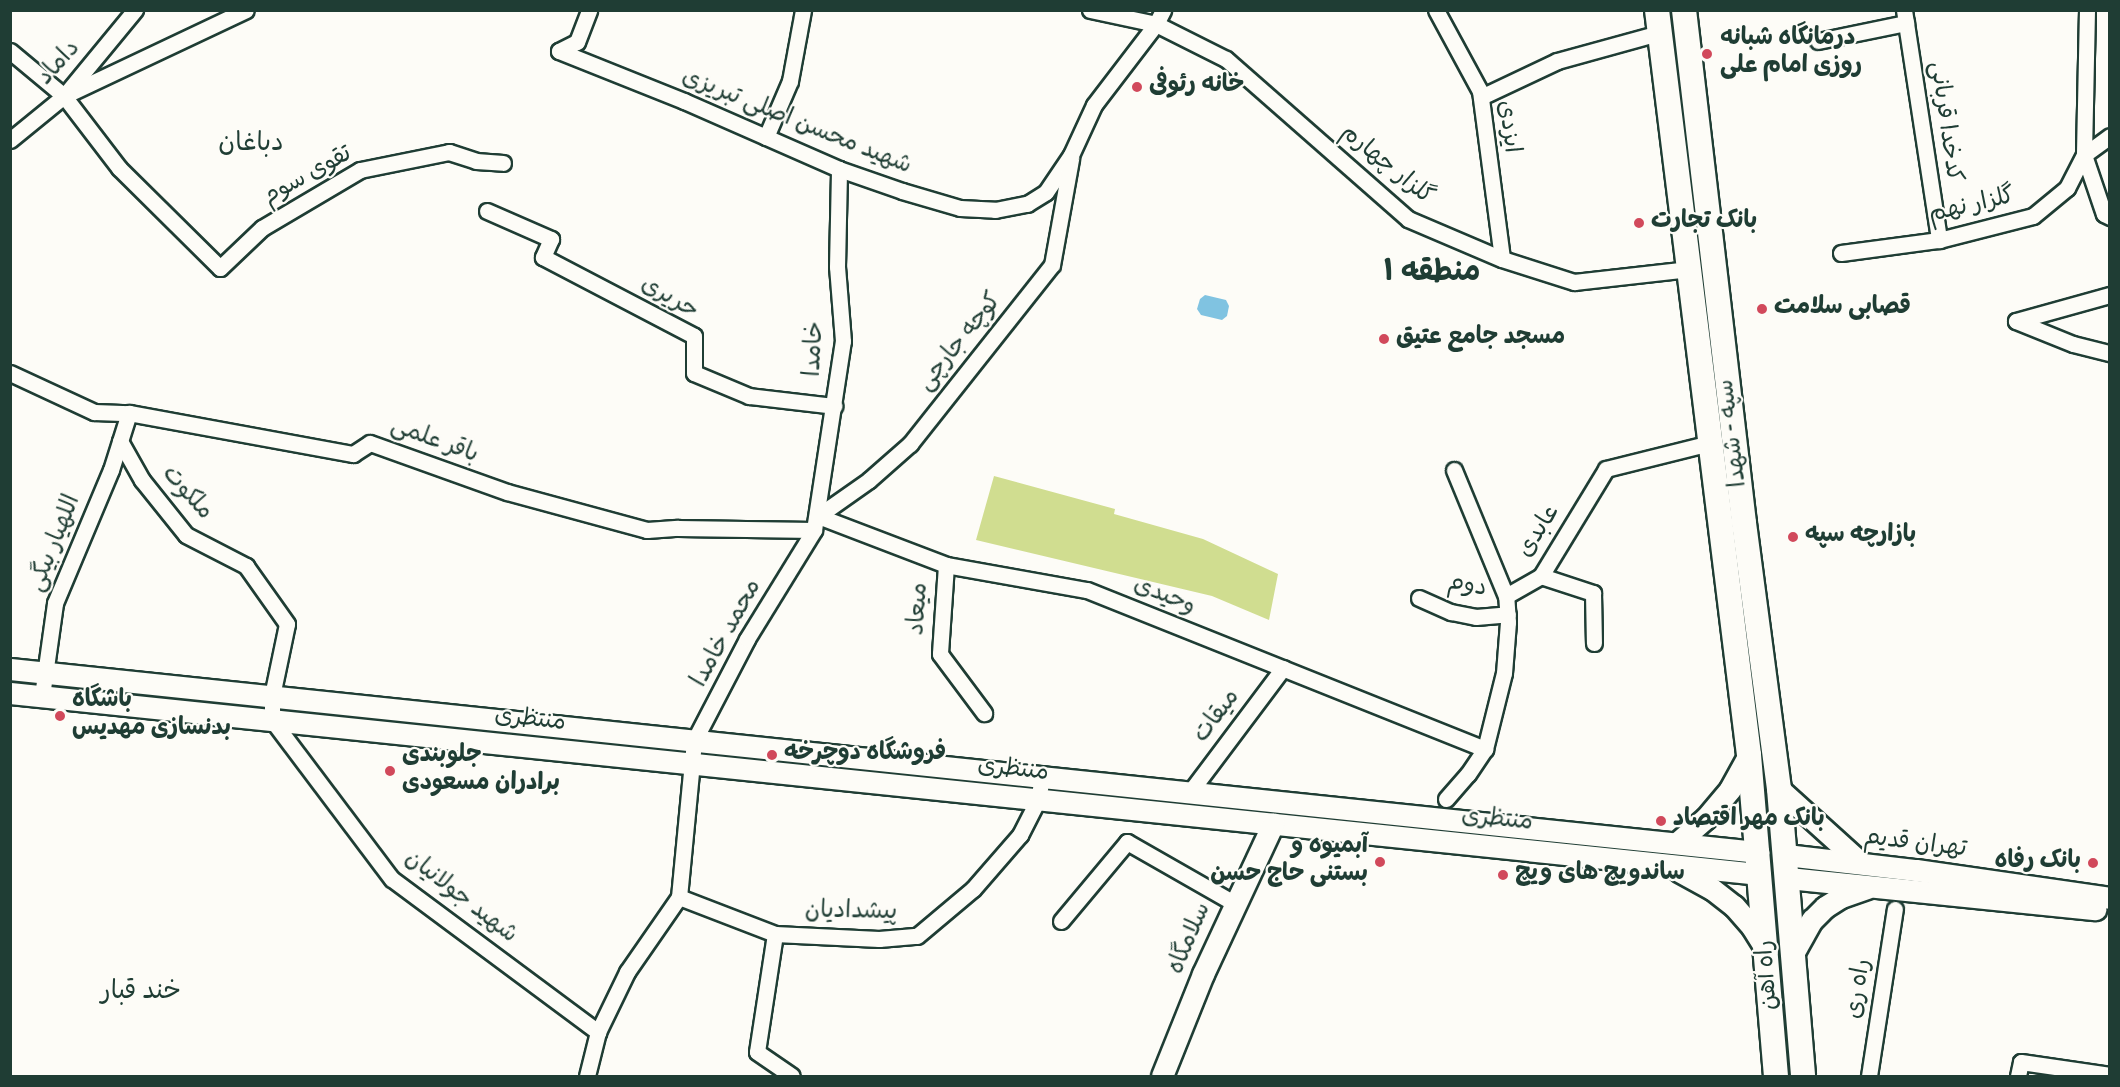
<!DOCTYPE html>
<meta charset="utf-8">
<style>
body{margin:0}
#map{position:relative;width:2120px;height:1087px;overflow:hidden;background:#fdfcf7;font-family:Dekko,"Playpen Sans Arabic",sans-serif}
div>[style]{position:absolute}
.green>*{inset:0;background:#d0dd90}
.water>*{inset:0;background:#80c3e1}
.roads{filter:drop-shadow(2px 0 #1f3d34) drop-shadow(-2px 0 #1f3d34) drop-shadow(0 2px #1f3d34) drop-shadow(0 -2px #1f3d34)}
.street>*{height:15px;margin:-7.5px;padding:0 7.5px;transform-origin:7.5px;border-radius:7.5px;background:#fdfcf7}
.secondary>*{height:21px;margin:-10.5px;padding:0 10.5px;transform-origin:10.5px;border-radius:10.5px;background:#fdfcf7}
.primary>*{height:24px;margin:-12px;padding:0 12px;transform-origin:12px;border-radius:12px;background:#fdfcf7}
.dots>*{width:16px;height:16px;translate:-50% -50%;box-sizing:border-box;border:3px solid #fdfcf7;border-radius:50%}
span{translate:-50% -50%;white-space:nowrap;text-align:center;line-height:1.15;-webkit-text-stroke:4.5px #fdfcf7;paint-order:stroke}
.poi-label{font-size:24px;color:#1f3d34;font-weight:700}
.left{translate:0 -50%;text-align:left}
.right{translate:-100% -50%;text-align:right}
.street-label{font-size:24px;color:#1f3d34}
.neighbourhood-label{font-size:26px;color:#1f3d34}
.district-label{font-size:30px;color:#1f3d34;font-weight:700}
.frame{position:absolute;inset:0;border:12px solid #1f3d34;pointer-events:none}
</style>
<div id="map">
<div class="green">
<div style="clip-path:polygon(994px 476px,1115px 509px,1114px 514px,1203px 539px,1278px 574px,1269px 620px,1212px 596px,976px 540px)"></div>
</div>
<div class="water">
<div style="clip-path:polygon(1205px 295px,1226px 300px,1229px 306px,1227px 316px,1222px 320px,1201px 315px,1197px 309px,1200px 299px)"></div>
</div>
<div class="roads">
<div class="street">
<div style="left:1090px;top:10px;width:67px;rotate:12deg"></div>
<div style="left:1156px;top:24px;width:78px;rotate:26.6deg"></div>
<div style="left:1226px;top:59px;width:242px;rotate:41.3deg"></div>
<div style="left:1408px;top:219px;width:102px;rotate:23.1deg"></div>
<div style="left:1502px;top:259px;width:76px;rotate:17.7deg"></div>
<div style="left:1574px;top:282px;width:116px;rotate:-6.4deg"></div>
<div style="left:1436px;top:10px;width:92px;rotate:61.5deg"></div>
<div style="left:1480px;top:91px;width:169px;rotate:82.5deg"></div>
<div style="left:1904px;top:10px;width:233px;rotate:81.3deg"></div>
<div style="left:2087px;top:10px;width:145px;rotate:91.2deg"></div>
<div style="left:2084px;top:155px;width:62px;rotate:71.3deg"></div>
<div style="left:2104px;top:214px;width:7px;rotate:27deg"></div>
<div style="left:1818px;top:41px;width:90px;rotate:-11.6deg"></div>
<div style="left:10px;top:51px;width:70px;rotate:39.8deg"></div>
<div style="left:64px;top:96px;width:91px;rotate:52.6deg"></div>
<div style="left:119px;top:168px;width:142px;rotate:44.7deg"></div>
<div style="left:220px;top:268px;width:58px;rotate:-43.6deg"></div>
<div style="left:262px;top:228px;width:114px;rotate:-30.6deg"></div>
<div style="left:360px;top:170px;width:91px;rotate:-11.4deg"></div>
<div style="left:449px;top:152px;width:28px;rotate:18deg"></div>
<div style="left:476px;top:161px;width:27px;rotate:4deg"></div>
<div style="left:559px;top:51px;width:135px;rotate:21.8deg"></div>
<div style="left:684px;top:101px;width:169px;rotate:23.7deg"></div>
<div style="left:839px;top:169px;width:67px;rotate:19.2deg"></div>
<div style="left:902px;top:191px;width:60px;rotate:16.3deg"></div>
<div style="left:960px;top:208px;width:35px;rotate:3deg"></div>
<div style="left:995px;top:210px;width:33px;rotate:-11deg"></div>
<div style="left:1027px;top:204px;width:22px;rotate:-32deg"></div>
<div style="left:1046px;top:192px;width:45px;rotate:-56deg"></div>
<div style="left:1071px;top:155px;width:55px;rotate:-65.3deg"></div>
<div style="left:1094px;top:105px;width:102px;rotate:-52.6deg"></div>
<div style="left:1156px;top:24px;width:16px;rotate:-63deg"></div>
<div style="left:559px;top:51px;width:20px;rotate:-27deg"></div>
<div style="left:577px;top:42px;width:34px;rotate:-69deg"></div>
<div style="left:64px;top:96px;width:201px;rotate:-25.3deg"></div>
<div style="left:1481px;top:97px;width:84px;rotate:-25.3deg"></div>
<div style="left:1557px;top:61px;width:106px;rotate:-15.4deg"></div>
<div style="left:766px;top:137px;width:61px;rotate:-66.8deg"></div>
<div style="left:790px;top:81px;width:72px;rotate:-79.6deg"></div>
<div style="left:10px;top:140px;width:70px;rotate:-39.2deg"></div>
<div style="left:64px;top:96px;width:112px;rotate:-50.5deg"></div>
<div style="left:487px;top:211px;width:70px;rotate:23.6deg"></div>
<div style="left:551px;top:239px;width:20px;rotate:114deg"></div>
<div style="left:543px;top:257px;width:170px;rotate:27.6deg"></div>
<div style="left:694px;top:336px;width:37px;rotate:90deg"></div>
<div style="left:694px;top:373px;width:60px;rotate:22.7deg"></div>
<div style="left:749px;top:396px;width:86px;rotate:6.7deg"></div>
<div style="left:1841px;top:253px;width:99px;rotate:-7.6deg"></div>
<div style="left:1939px;top:240px;width:97px;rotate:-14.3deg"></div>
<div style="left:2033px;top:216px;width:44px;rotate:-39.5deg"></div>
<div style="left:2067px;top:188px;width:37px;rotate:-63deg"></div>
<div style="left:2084px;top:155px;width:32px;rotate:-36deg"></div>
<div style="left:2016px;top:321px;width:61px;rotate:22deg"></div>
<div style="left:2073px;top:344px;width:38px;rotate:14deg"></div>
<div style="left:2016px;top:321px;width:98px;rotate:-15.5deg"></div>
<div style="left:10px;top:373px;width:93px;rotate:24.9deg"></div>
<div style="left:94px;top:412px;width:35px;rotate:2deg"></div>
<div style="left:129px;top:413px;width:228px;rotate:10.4deg"></div>
<div style="left:353px;top:454px;width:20px;rotate:-33deg"></div>
<div style="left:370px;top:443px;width:145px;rotate:19.7deg"></div>
<div style="left:507px;top:492px;width:145px;rotate:15.2deg"></div>
<div style="left:647px;top:530px;width:31px;rotate:-4deg"></div>
<div style="left:678px;top:528px;width:136px;rotate:0.8deg"></div>
<div style="left:120px;top:441px;width:45px;rotate:60.6deg"></div>
<div style="left:142px;top:480px;width:70px;rotate:51.3deg"></div>
<div style="left:186px;top:535px;width:68px;rotate:27.3deg"></div>
<div style="left:246px;top:566px;width:71px;rotate:54.7deg"></div>
<div style="left:287px;top:624px;width:74px;rotate:101.8deg"></div>
<div style="left:272px;top:696px;width:24px;rotate:90deg"></div>
<div style="left:272px;top:720px;width:199px;rotate:53deg"></div>
<div style="left:392px;top:879px;width:257px;rotate:36.6deg"></div>
<div style="left:1454px;top:470px;width:136px;rotate:67.6deg"></div>
<div style="left:818px;top:516px;width:137px;rotate:20.9deg"></div>
<div style="left:946px;top:565px;width:143px;rotate:10.1deg"></div>
<div style="left:1087px;top:590px;width:429px;rotate:21.8deg"></div>
<div style="left:818px;top:516px;width:62px;rotate:-35.2deg"></div>
<div style="left:869px;top:480px;width:55px;rotate:-41.3deg"></div>
<div style="left:910px;top:444px;width:228px;rotate:-51.6deg"></div>
<div style="left:1052px;top:265px;width:108px;rotate:-79.8deg"></div>
<div style="left:946px;top:565px;width:89px;rotate:93.9deg"></div>
<div style="left:940px;top:654px;width:74px;rotate:53.3deg"></div>
<div style="left:1541px;top:576px;width:55px;rotate:18.1deg"></div>
<div style="left:1593px;top:593px;width:50px;rotate:88.9deg"></div>
<div style="left:1419px;top:598px;width:35px;rotate:24deg"></div>
<div style="left:1451px;top:612px;width:25px;rotate:11deg"></div>
<div style="left:1476px;top:617px;width:32px;rotate:-5deg"></div>
<div style="left:42px;top:696px;width:94px;rotate:-82deg"></div>
<div style="left:55px;top:603px;width:144px;rotate:-67.2deg"></div>
<div style="left:111px;top:470px;width:60px;rotate:-72.5deg"></div>
<div style="left:1190px;top:792px;width:155px;rotate:-53.1deg"></div>
<div style="left:1446px;top:799px;width:33px;rotate:-49deg"></div>
<div style="left:1468px;top:774px;width:30px;rotate:-56deg"></div>
<div style="left:1485px;top:749px;width:78px;rotate:-76deg"></div>
<div style="left:1504px;top:673px;width:51px;rotate:-85.5deg"></div>
<div style="left:1508px;top:622px;width:26px;rotate:-94deg"></div>
<div style="left:1506px;top:596px;width:40px;rotate:-29.7deg"></div>
<div style="left:1541px;top:576px;width:125px;rotate:-58.7deg"></div>
<div style="left:1606px;top:469px;width:107px;rotate:-14deg"></div>
<div style="left:679px;top:897px;width:103px;rotate:21.1deg"></div>
<div style="left:775px;top:934px;width:104px;rotate:2.8deg"></div>
<div style="left:879px;top:939px;width:38px;rotate:-5deg"></div>
<div style="left:917px;top:936px;width:73px;rotate:-40deg"></div>
<div style="left:973px;top:889px;width:72px;rotate:-49deg"></div>
<div style="left:1020px;top:835px;width:39px;rotate:-63deg"></div>
<div style="left:1038px;top:800px;width:23px;rotate:-80deg"></div>
<div style="left:1061px;top:921px;width:103px;rotate:-50.1deg"></div>
<div style="left:1127px;top:842px;width:123px;rotate:29.7deg"></div>
<div style="left:775px;top:934px;width:119px;rotate:98.7deg"></div>
<div style="left:757px;top:1052px;width:42px;rotate:34.4deg"></div>
<div style="left:587px;top:1076px;width:45px;rotate:-76deg"></div>
<div style="left:598px;top:1032px;width:67px;rotate:-64.2deg"></div>
<div style="left:627px;top:972px;width:91px;rotate:-55.3deg"></div>
<div style="left:679px;top:897px;width:157px;rotate:-84.5deg"></div>
<div style="left:694px;top:741px;width:115px;rotate:-62.5deg"></div>
<div style="left:747px;top:639px;width:128px;rotate:-58.4deg"></div>
<div style="left:814px;top:530px;width:191px;rotate:-81.3deg"></div>
<div style="left:843px;top:341px;width:74px;rotate:-94.6deg"></div>
<div style="left:837px;top:267px;width:98px;rotate:-88.8deg"></div>
<div style="left:1869px;top:1076px;width:169px;rotate:-81.2deg"></div>
<div style="left:2018px;top:1076px;width:14px;rotate:-78deg"></div>
<div style="left:2021px;top:1062px;width:90px;rotate:8.3deg"></div>
</div>
<div class="secondary">
<div style="left:10px;top:669px;width:1758px;rotate:5.98deg"></div>
<div style="left:10px;top:693px;width:1759px;rotate:5.91deg"></div>
<div style="left:1779px;top:789px;width:110px;rotate:42.1deg"></div>
<div style="left:1677px;top:843px;width:38px;rotate:-41deg"></div>
<div style="left:1706px;top:818px;width:38px;rotate:-50deg"></div>
<div style="left:1730px;top:789px;width:39px;rotate:-61deg"></div>
<div style="left:1786px;top:855px;width:131px;rotate:6.6deg"></div>
<div style="left:1916px;top:870px;width:196px;rotate:8.2deg"></div>
<div style="left:1679px;top:871px;width:38px;rotate:29deg"></div>
<div style="left:1712px;top:889px;width:28px;rotate:38deg"></div>
<div style="left:1734px;top:906px;width:28px;rotate:49deg"></div>
<div style="left:1752px;top:927px;width:28px;rotate:58deg"></div>
<div style="left:1788px;top:878px;width:309px;rotate:5.8deg"></div>
<div style="left:1794px;top:952px;width:37px;rotate:-61deg"></div>
<div style="left:1812px;top:920px;width:18px;rotate:-45deg"></div>
<div style="left:1825px;top:907px;width:19px;rotate:-32deg"></div>
<div style="left:1841px;top:897px;width:28px;rotate:-19deg"></div>
<div style="left:1162px;top:1076px;width:110px;rotate:-68.1deg"></div>
<div style="left:1203px;top:974px;width:166px;rotate:-65deg"></div>
</div>
<div class="primary">
<div style="left:1657px;top:10px;width:751px;rotate:82.96deg"></div>
<div style="left:1749px;top:755px;width:322px;rotate:85.2deg"></div>
<div style="left:1684px;top:10px;width:516px;rotate:83.33deg"></div>
<div style="left:1744px;top:523px;width:268px;rotate:82.5deg"></div>
<div style="left:1779px;top:789px;width:288px;rotate:85.2deg"></div>
</div>
</div>
<div class="dots">
<div style="left:1707px;top:54px;background:#d1495b"></div>
<div style="left:1137px;top:87px;background:#d1495b"></div>
<div style="left:1639px;top:223px;background:#d1495b"></div>
<div style="left:1762px;top:309px;background:#d1495b"></div>
<div style="left:1384px;top:339px;background:#d1495b"></div>
<div style="left:1793px;top:537px;background:#d1495b"></div>
<div style="left:60px;top:716px;background:#d1495b"></div>
<div style="left:772px;top:755px;background:#d1495b"></div>
<div style="left:390px;top:771px;background:#d1495b"></div>
<div style="left:1661px;top:821px;background:#d1495b"></div>
<div style="left:1380px;top:862px;background:#d1495b"></div>
<div style="left:2093px;top:863px;background:#d1495b"></div>
<div style="left:1503px;top:875px;background:#d1495b"></div>
</div>
<div class="poi-label">
<span class="left" style="left:1720px;top:54px">درمانگاه شبانه<br>روزی امام علی</span>
<span class="left" style="left:1149px;top:87px">خانه رئوفی</span>
<span class="left" style="left:1651px;top:223px">بانک تجارت</span>
<span class="left" style="left:1774px;top:309px">قصابی سلامت</span>
<span class="left" style="left:1396px;top:339px">مسجد جامع عتیق</span>
<span class="left" style="left:1805px;top:537px">بازارچه سپه</span>
<span class="left" style="left:72px;top:716px">باشگاه<br>بدنسازی مهدیس</span>
<span class="left" style="left:784px;top:755px">فروشگاه دوچرخه</span>
<span class="left" style="left:402px;top:771px">جلوبندی<br>برادران مسعودی</span>
<span class="left" style="left:1673px;top:821px">بانک مهر اقتصاد</span>
<span class="right" style="left:1368px;top:862px">آبمیوه و<br>بستنی حاج حسن</span>
<span class="right" style="left:2081px;top:863px">بانک رفاه</span>
<span class="left" style="left:1515px;top:875px">ساندویچ های ویچ</span>
</div>
<div class="street-label">
<span style="left:60px;top:64px;rotate:-48deg">داماد</span>
<span style="left:1944px;top:122px;rotate:82deg">کدخدا قربانی</span>
<span style="left:796px;top:123px;rotate:22deg">شهید محسن اصلی تبریزی</span>
<span style="left:1507px;top:127px;rotate:83deg">ایزدی</span>
<span style="left:1386px;top:166px;rotate:39deg">گلزار چهارم</span>
<span style="left:308px;top:177px;rotate:-29deg">تقوی سوم</span>
<span style="left:1972px;top:207px;rotate:-13deg">گلزار نهم</span>
<span style="left:669px;top:299px;rotate:30deg">حریری</span>
<span style="left:961px;top:343px;rotate:-51deg">کوچه جارچی</span>
<span style="left:816px;top:349px;rotate:-87deg">خامدا</span>
<span style="left:1734px;top:433px;rotate:-97deg">سپه - شهدا</span>
<span style="left:434px;top:442px;rotate:20deg">باقر علمی</span>
<span style="left:186px;top:494px;rotate:48deg">ملکوت</span>
<span style="left:1540px;top:532px;rotate:-57deg">عابدی</span>
<span style="left:56px;top:544px;rotate:-68deg">اللهیار بیگی</span>
<span style="left:1467px;top:587px;rotate:11deg">دوم</span>
<span style="left:1164px;top:597px;rotate:22deg">وحیدی</span>
<span style="left:920px;top:609px;rotate:-86deg">میعاد</span>
<span style="left:728px;top:634px;rotate:-61deg">محمد خامدا</span>
<span style="left:1218px;top:717px;rotate:-53deg">میقات</span>
<span style="left:530px;top:721px;rotate:6deg">منتظری</span>
<span style="left:1013px;top:771px;rotate:6deg">منتظری</span>
<span style="left:1497px;top:821px;rotate:6deg">منتظری</span>
<span style="left:1915px;top:845px;rotate:7deg">تهران قدیم</span>
<span style="left:460px;top:898px;rotate:38deg">شهید جولانیان</span>
<span style="left:851px;top:913px;rotate:1deg">پیشدادیان</span>
<span style="left:1191px;top:939px;rotate:-67deg">سلامگاه</span>
<span style="left:1769px;top:975px;rotate:-94deg">راه آهن</span>
<span style="left:1860px;top:989px;rotate:-81deg">راه ری</span>
</div>
<div class="neighbourhood-label">
<span style="left:251px;top:145px">دباغان</span>
<span style="left:141px;top:993px">خند قبار</span>
</div>
<div class="district-label">
<span style="left:1432px;top:275px">منطقه ۱</span>
</div>
<div class="frame"></div>
</div>
